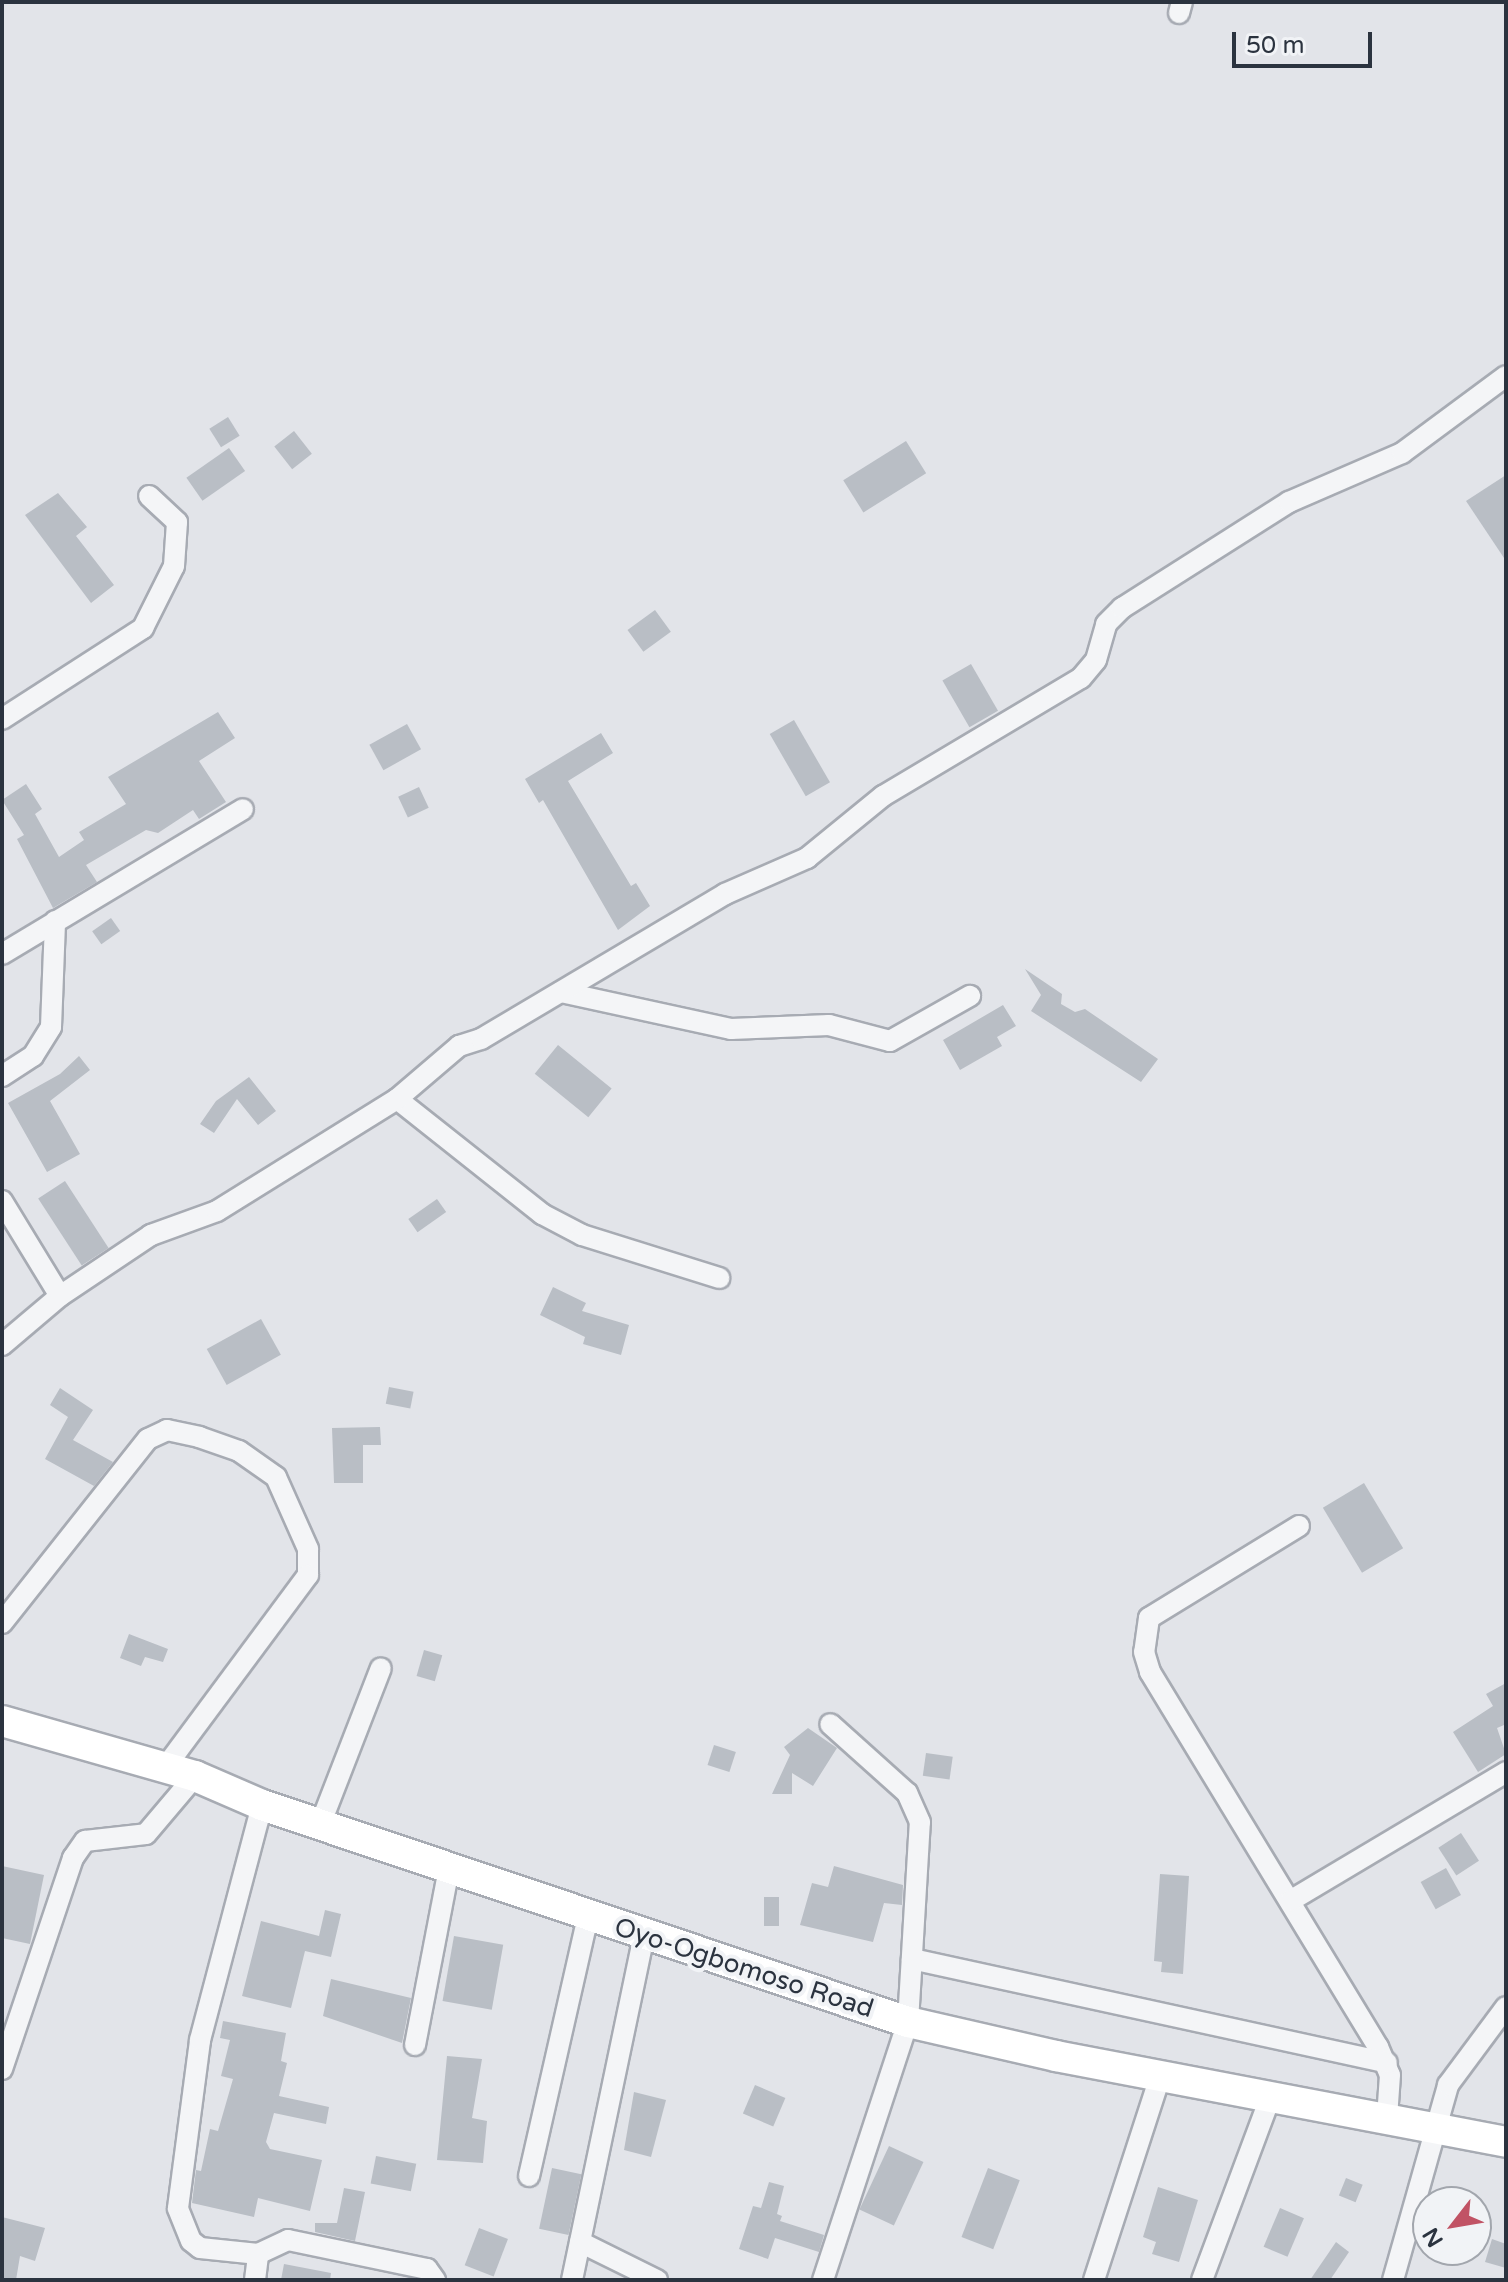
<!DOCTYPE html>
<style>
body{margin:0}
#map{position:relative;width:1508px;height:2282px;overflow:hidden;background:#e2e4e9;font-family:"Varela Round",sans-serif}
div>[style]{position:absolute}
.building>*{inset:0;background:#b9bec5;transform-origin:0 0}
.roads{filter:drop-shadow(2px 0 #a7abb3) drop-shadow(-2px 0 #a7abb3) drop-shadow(0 2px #a7abb3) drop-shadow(0 -2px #a7abb3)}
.minor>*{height:20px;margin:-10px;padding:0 10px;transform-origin:10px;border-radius:10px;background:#f4f5f7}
.highway>*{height:30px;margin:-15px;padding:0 15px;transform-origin:15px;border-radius:15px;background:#fff}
span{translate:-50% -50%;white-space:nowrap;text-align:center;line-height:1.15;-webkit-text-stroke:8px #f1f3f6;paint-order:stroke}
.street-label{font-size:26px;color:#2b333f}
.frame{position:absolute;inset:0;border:4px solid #2b333f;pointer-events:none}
.north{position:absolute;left:1412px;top:2186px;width:80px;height:80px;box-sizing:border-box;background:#f1f3f6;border:2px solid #a2a6ad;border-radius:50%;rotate:239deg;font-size:22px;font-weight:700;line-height:32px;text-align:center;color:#2b333f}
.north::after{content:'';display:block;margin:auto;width:28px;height:36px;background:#c15365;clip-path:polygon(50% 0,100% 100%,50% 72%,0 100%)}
.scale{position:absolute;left:1232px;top:32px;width:140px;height:36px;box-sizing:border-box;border:4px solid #2b333f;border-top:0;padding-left:10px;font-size:24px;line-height:28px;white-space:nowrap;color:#2b333f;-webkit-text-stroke:6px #f1f3f6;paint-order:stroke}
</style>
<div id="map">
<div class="building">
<div style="left:228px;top:417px;width:22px;height:22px;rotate:58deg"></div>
<div style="left:294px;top:431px;width:29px;height:25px;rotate:52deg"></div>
<div style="left:906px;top:441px;width:38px;height:74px;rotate:58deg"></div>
<div style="left:229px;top:448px;width:28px;height:52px;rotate:55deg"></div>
<div style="clip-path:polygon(1506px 475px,1506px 561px,1466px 501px)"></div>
<div style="clip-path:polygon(58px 493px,87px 527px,76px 536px,114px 585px,91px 603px,25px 515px)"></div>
<div style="left:655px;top:610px;width:27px;height:34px;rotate:54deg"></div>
<div style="left:971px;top:664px;width:54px;height:33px;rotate:60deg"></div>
<div style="clip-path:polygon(218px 712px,235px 738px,199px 761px,226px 802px,199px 819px,193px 810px,158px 833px,146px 830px,86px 865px,97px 882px,53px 908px,17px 839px,24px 835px,2px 800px,26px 784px,42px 809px,35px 814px,59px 857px,84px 840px,79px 832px,126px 804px,108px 777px)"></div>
<div style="left:794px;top:720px;width:72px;height:28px;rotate:60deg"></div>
<div style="left:407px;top:724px;width:29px;height:43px;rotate:61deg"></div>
<div style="clip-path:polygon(601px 733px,613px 753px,568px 781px,631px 886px,636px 883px,650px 906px,618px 930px,543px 800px,539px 803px,525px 779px)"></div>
<div style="left:419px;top:787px;width:23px;height:23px;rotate:65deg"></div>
<div style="left:111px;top:918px;width:16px;height:23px;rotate:55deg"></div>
<div style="clip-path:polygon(1025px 969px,1062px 994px,1061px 1004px,1075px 1012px,1085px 1009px,1158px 1059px,1141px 1082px,1031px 1011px,1041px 995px)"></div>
<div style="clip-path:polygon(1003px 1005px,1016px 1026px,997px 1037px,1002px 1046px,960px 1070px,943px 1040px)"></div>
<div style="left:558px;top:1045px;width:69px;height:37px;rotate:39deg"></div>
<div style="clip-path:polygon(79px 1056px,90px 1070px,50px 1101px,80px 1154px,47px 1172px,8px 1103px,60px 1074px)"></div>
<div style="clip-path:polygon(249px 1077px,276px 1111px,258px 1125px,237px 1099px,214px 1133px,200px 1124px,216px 1101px)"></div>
<div style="left:65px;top:1181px;width:80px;height:32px;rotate:57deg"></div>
<div style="left:437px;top:1199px;width:16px;height:35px;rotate:55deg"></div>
<div style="clip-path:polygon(553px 1287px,586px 1303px,582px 1311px,629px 1325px,621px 1355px,583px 1344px,585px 1337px,540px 1315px)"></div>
<div style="left:261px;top:1319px;width:41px;height:62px;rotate:61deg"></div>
<div style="left:389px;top:1387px;width:25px;height:17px;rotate:11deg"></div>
<div style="clip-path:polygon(60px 1388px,93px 1410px,73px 1440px,113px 1462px,94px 1486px,45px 1459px,68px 1417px,50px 1405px)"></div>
<div style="clip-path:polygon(380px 1427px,381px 1445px,363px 1445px,363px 1483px,334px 1483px,332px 1428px)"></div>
<div style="left:1364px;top:1483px;width:76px;height:48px;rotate:59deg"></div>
<div style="clip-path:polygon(129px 1634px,168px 1649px,163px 1662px,145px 1657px,141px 1666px,120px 1658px)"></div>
<div style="left:424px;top:1650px;width:19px;height:27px;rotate:16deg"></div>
<div style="clip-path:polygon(1506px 1683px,1506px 1729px,1504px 1725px,1497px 1728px,1506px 1754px,1478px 1772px,1453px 1732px,1493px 1706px,1486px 1694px)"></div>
<div style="clip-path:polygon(808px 1728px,837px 1748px,813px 1786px,792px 1773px,792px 1794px,772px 1794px,790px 1755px,784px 1747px)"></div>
<div style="left:714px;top:1745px;width:23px;height:21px;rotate:18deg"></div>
<div style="left:926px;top:1753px;width:27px;height:23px;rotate:8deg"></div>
<div style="left:1461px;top:1833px;width:33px;height:27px;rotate:57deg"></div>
<div style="clip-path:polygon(2px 1866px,44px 1875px,30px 1944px,2px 1938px)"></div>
<div style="clip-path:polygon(834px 1866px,903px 1885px,902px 1905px,884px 1903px,873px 1942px,800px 1925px,812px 1883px,828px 1887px)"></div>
<div style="left:1446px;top:1868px;width:31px;height:29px;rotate:61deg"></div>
<div style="clip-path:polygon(1160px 1874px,1189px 1876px,1183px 1974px,1161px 1972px,1162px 1962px,1154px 1961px)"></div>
<div style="left:764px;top:1897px;width:15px;height:29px"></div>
<div style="clip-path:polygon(325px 1910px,341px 1914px,331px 1957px,305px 1951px,291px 2008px,242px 1996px,261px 1921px,319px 1936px)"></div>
<div style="left:454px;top:1936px;width:50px;height:66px;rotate:10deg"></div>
<div style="clip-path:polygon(331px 1979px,411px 1998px,402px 2043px,323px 2016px)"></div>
<div style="clip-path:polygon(223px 2021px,286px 2033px,281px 2061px,287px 2063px,279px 2096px,329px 2107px,326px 2124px,274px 2113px,266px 2142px,270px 2149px,322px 2160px,310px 2211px,258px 2198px,254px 2217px,192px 2203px,196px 2170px,201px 2171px,210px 2129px,218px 2131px,233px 2079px,221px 2076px,230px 2040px,220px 2038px)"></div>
<div style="clip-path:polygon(447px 2056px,482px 2059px,472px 2118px,487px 2121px,483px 2163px,437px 2160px)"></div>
<div style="left:755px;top:2085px;width:33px;height:31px;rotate:23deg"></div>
<div style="clip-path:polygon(634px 2092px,666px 2100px,651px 2157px,624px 2150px)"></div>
<div style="left:889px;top:2146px;width:38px;height:70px;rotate:25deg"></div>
<div style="left:376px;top:2156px;width:41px;height:28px;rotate:11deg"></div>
<div style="left:552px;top:2168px;width:30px;height:62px;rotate:12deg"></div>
<div style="left:988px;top:2168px;width:34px;height:74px;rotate:21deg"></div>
<div style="left:1346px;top:2178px;width:18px;height:19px;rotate:22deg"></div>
<div style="clip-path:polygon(769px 2182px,784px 2186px,777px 2214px,782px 2216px,780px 2221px,824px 2235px,819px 2252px,775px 2238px,768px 2259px,739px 2249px,753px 2206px,761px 2208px)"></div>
<div style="clip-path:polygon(1158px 2187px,1198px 2200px,1179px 2262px,1152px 2254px,1156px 2242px,1143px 2237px)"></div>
<div style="clip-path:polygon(344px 2188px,365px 2192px,355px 2241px,315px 2232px,315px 2223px,337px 2223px)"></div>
<div style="left:1280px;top:2208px;width:26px;height:42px;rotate:23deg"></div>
<div style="clip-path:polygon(2px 2217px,45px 2228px,35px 2261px,20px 2256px,16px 2280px,2px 2280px)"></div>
<div style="left:479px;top:2228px;width:31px;height:40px;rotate:21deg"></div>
<div style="clip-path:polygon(1492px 2239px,1506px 2244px,1506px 2268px,1485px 2262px)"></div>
<div style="clip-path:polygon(1336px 2242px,1349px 2252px,1330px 2280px,1310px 2280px)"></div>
<div style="clip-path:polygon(284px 2264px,331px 2273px,330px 2280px,281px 2280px)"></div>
</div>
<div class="roads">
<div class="minor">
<div style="left:1179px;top:13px;width:11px;rotate:-75deg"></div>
<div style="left:2px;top:719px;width:168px;rotate:-32.8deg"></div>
<div style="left:143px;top:628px;width:69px;rotate:-63.4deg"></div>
<div style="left:174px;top:566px;width:44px;rotate:-86.1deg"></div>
<div style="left:177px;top:522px;width:38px;rotate:-137deg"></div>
<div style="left:2px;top:954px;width:281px;rotate:-31deg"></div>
<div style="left:561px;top:992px;width:174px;rotate:12.3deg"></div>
<div style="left:731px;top:1029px;width:98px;rotate:-2.3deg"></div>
<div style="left:829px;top:1025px;width:63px;rotate:14.7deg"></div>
<div style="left:890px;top:1041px;width:92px;rotate:-29.4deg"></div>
<div style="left:2px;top:1076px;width:37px;rotate:-33deg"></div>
<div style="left:33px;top:1056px;width:34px;rotate:-58deg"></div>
<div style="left:51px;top:1027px;width:106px;rotate:-87.8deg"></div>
<div style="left:397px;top:1099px;width:185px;rotate:38.4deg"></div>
<div style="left:542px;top:1214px;width:45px;rotate:27.7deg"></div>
<div style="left:582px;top:1235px;width:144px;rotate:17.4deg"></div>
<div style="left:2px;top:1201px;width:111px;rotate:58.6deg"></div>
<div style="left:2px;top:1345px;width:76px;rotate:-40.2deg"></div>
<div style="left:60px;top:1296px;width:110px;rotate:-33.8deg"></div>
<div style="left:151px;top:1235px;width:70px;rotate:-20deg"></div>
<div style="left:217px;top:1211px;width:212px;rotate:-31.9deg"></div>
<div style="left:397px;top:1099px;width:82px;rotate:-40.5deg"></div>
<div style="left:459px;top:1046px;width:23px;rotate:-18deg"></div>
<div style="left:481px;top:1039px;width:284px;rotate:-30.7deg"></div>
<div style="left:725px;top:894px;width:90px;rotate:-23.7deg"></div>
<div style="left:807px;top:858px;width:98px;rotate:-39.2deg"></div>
<div style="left:883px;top:796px;width:230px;rotate:-30.8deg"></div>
<div style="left:1081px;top:678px;width:23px;rotate:-50deg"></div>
<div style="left:1096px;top:660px;width:37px;rotate:-74deg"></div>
<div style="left:1106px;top:624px;width:23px;rotate:-45deg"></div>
<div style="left:1122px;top:608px;width:198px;rotate:-32.4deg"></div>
<div style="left:1289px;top:502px;width:123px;rotate:-23.4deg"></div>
<div style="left:1402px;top:453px;width:129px;rotate:-36.5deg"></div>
<div style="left:1299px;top:1526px;width:176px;rotate:148.5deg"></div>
<div style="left:1149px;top:1618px;width:34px;rotate:98deg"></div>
<div style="left:1144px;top:1652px;width:21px;rotate:73deg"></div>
<div style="left:1150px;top:1672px;width:439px;rotate:58.7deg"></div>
<div style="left:1378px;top:2047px;width:30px;rotate:67deg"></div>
<div style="left:1390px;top:2075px;width:43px;rotate:94deg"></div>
<div style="left:2px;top:1623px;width:235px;rotate:-51.6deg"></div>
<div style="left:148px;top:1439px;width:21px;rotate:-25deg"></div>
<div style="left:167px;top:1430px;width:33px;rotate:12deg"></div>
<div style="left:199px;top:1437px;width:42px;rotate:19.3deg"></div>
<div style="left:239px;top:1451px;width:45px;rotate:35.1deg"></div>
<div style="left:276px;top:1477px;width:79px;rotate:66deg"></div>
<div style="left:308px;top:1549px;width:26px;rotate:90deg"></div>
<div style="left:308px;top:1575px;width:243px;rotate:126.6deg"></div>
<div style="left:320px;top:1825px;width:168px;rotate:-68.8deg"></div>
<div style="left:1290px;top:1901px;width:252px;rotate:-30.8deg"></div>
<div style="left:912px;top:1959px;width:486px;rotate:12.3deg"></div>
<div style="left:415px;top:2045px;width:179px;rotate:-79.1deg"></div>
<div style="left:2px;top:2069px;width:223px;rotate:-71.4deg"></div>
<div style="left:73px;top:1858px;width:21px;rotate:-55deg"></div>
<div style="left:85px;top:1841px;width:61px;rotate:-6.5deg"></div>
<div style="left:146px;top:1834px;width:76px;rotate:-49.8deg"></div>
<div style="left:529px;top:2176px;width:266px;rotate:-77.2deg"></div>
<div style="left:580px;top:2242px;width:86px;rotate:26.3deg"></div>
<div style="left:258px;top:2254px;width:33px;rotate:-25deg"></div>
<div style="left:288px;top:2240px;width:142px;rotate:11.8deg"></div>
<div style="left:427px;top:2269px;width:14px;rotate:54deg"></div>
<div style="left:255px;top:2280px;width:26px;rotate:-83deg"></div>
<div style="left:258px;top:2254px;width:58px;rotate:-174.1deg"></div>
<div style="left:200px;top:2248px;width:11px;rotate:-142deg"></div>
<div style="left:191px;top:2241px;width:35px;rotate:-112deg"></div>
<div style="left:178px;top:2208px;width:169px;rotate:-82.5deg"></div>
<div style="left:200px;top:2040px;width:243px;rotate:-75.2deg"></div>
<div style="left:572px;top:2280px;width:351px;rotate:-78.2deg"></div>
<div style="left:823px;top:2280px;width:272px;rotate:-71.8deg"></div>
<div style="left:908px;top:2022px;width:200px;rotate:-86.6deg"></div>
<div style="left:920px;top:1822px;width:32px;rotate:-114deg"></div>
<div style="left:907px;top:1793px;width:103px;rotate:-138.1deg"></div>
<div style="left:1094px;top:2280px;width:217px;rotate:-72deg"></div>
<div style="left:1202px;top:2280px;width:194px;rotate:-69.5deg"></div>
<div style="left:1393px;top:2280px;width:203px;rotate:-74.2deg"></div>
<div style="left:1448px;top:2085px;width:97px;rotate:-53.4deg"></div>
</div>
<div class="highway">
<div style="left:2px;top:1721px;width:201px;rotate:15.9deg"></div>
<div style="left:195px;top:1776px;width:73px;rotate:23.4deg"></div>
<div style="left:262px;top:1805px;width:681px;rotate:18.57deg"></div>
<div style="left:908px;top:2022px;width:152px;rotate:12.9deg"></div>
<div style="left:1056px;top:2056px;width:458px;rotate:10.8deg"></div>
</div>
</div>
<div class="street-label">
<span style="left:744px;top:1968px;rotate:18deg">Oyo-Ogbomoso Road</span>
</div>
<div class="frame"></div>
<div class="north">N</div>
<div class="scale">50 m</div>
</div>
